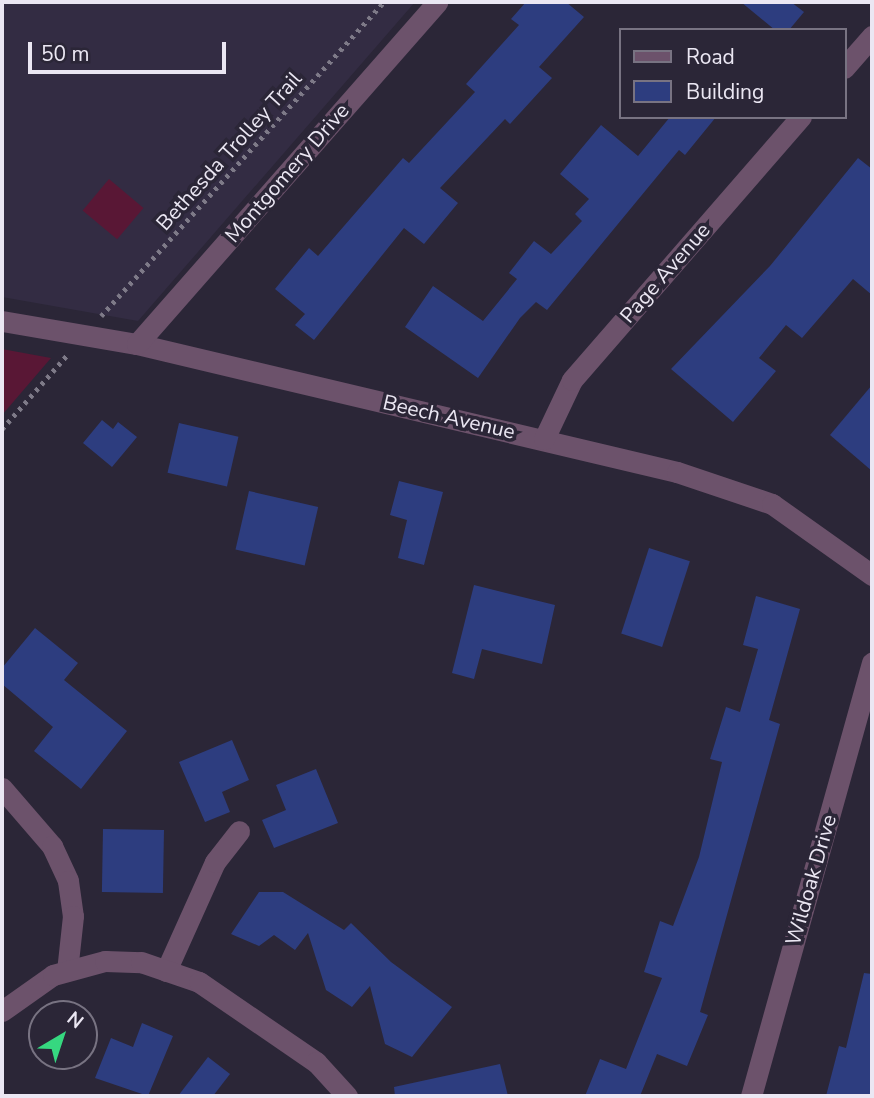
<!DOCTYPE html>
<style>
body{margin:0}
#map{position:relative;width:874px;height:1098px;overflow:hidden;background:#2b2637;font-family:"Nunito Sans",sans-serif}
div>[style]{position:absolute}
.built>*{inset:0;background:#332c43}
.green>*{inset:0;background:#591735;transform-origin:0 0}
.building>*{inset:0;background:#2d3d7f;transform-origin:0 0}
.path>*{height:4.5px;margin-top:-2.25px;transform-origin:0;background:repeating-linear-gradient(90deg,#7e7a88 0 3.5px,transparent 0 8.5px)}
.minor>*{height:21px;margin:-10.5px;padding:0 10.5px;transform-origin:10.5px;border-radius:10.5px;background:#6c526b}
span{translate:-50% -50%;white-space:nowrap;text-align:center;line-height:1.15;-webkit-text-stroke:7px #2b2637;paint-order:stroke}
.street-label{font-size:21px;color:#ebe7f3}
.frame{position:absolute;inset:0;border:4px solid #ebe7f3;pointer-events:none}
.legend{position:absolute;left:619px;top:28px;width:228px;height:91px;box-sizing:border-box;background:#2b2637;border:2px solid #787382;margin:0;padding:9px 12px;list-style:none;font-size:21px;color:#ebe7f3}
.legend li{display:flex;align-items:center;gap:14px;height:35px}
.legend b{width:35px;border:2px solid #787382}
.north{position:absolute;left:28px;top:1000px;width:70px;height:70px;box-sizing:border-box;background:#2b2637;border:2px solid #787382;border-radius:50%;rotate:39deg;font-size:19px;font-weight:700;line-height:28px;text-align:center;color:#ebe7f3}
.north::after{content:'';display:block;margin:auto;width:24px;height:32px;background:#36d880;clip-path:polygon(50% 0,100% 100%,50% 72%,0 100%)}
.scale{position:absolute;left:28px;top:42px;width:198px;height:32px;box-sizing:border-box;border:4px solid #ebe7f3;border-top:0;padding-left:9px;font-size:21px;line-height:24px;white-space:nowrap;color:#ebe7f3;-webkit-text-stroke:5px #2b2637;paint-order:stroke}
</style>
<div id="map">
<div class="built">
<div style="clip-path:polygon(2px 2px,415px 2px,138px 321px,2px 297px)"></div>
</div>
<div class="green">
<div style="left:109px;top:179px;width:45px;height:41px;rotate:40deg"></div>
<div style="clip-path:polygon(2px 349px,51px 358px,2px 415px)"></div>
</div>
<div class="building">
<div style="clip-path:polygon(526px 2px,566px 2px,584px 17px,539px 67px,552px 78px,510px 124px,505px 119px,440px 188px,458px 203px,424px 244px,404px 228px,314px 340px,295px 325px,305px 314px,275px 289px,309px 248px,318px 256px,403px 158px,409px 163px,475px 92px,466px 84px,519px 25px,511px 19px)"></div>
<div style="clip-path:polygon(741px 2px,791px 2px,804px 12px,789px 30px,775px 30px)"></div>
<div style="clip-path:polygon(670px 117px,716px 117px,685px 155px,679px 150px,547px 310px,536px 302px,520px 318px,478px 378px,405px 327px,433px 286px,483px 321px,517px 279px,509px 273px,534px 241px,551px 254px,582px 221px,575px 214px,589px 199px,560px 174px,601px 125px,638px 156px)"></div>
<div style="clip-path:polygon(858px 158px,872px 169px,872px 295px,853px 279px,802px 338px,786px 325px,759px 358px,776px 371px,733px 422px,671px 369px,770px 266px)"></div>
<div style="clip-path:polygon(872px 385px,872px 471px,830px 435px)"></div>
<div style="clip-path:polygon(102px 420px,113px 429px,118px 422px,137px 437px,112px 467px,83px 443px)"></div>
<div style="left:179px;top:423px;width:61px;height:51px;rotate:13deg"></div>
<div style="clip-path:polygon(399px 481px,443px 492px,424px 565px,398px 558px,407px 520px,390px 515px)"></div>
<div style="left:249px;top:491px;width:71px;height:60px;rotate:13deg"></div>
<div style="left:649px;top:548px;width:43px;height:90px;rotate:18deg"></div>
<div style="clip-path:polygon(474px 585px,555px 605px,542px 664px,482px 649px,474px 679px,452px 673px)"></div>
<div style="clip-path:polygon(756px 596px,800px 609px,769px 720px,780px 724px,700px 1012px,708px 1015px,687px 1066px,657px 1054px,640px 1096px,585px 1096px,600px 1059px,626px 1069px,662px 978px,644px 972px,660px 921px,673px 926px,699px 857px,722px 762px,710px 759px,726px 707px,740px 712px,758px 649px,743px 645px)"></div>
<div style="clip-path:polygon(35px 628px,78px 663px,64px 680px,127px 731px,81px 789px,34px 751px,53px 727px,2px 684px,2px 668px)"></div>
<div style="clip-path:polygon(232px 740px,249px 780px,222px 792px,230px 812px,205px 822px,179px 762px)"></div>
<div style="clip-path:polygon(316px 769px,338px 823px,274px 848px,262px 820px,286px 810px,276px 785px)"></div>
<div style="left:103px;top:829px;width:61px;height:63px;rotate:1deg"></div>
<div style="clip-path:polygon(259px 892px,283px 892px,344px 930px,351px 923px,391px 962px,452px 1007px,412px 1057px,385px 1044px,370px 986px,352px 1007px,326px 990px,308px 933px,295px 950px,274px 935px,259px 946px,231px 934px)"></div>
<div style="clip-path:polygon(864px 973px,872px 974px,872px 1096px,826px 1096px,839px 1046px,846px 1048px)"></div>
<div style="clip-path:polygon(142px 1023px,173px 1036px,148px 1096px,95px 1078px,111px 1038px,133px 1047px)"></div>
<div style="clip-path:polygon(208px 1057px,230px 1074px,213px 1096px,178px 1096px)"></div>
<div style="clip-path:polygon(500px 1064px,508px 1096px,395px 1096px,394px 1087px)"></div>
</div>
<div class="path">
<div style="left:101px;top:316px;width:423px;rotate:-48deg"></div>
<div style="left:2px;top:429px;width:100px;rotate:-48.7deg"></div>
</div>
<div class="minor">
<div style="left:844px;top:68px;width:43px;rotate:-48.8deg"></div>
<div style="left:2px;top:321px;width:137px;rotate:9.7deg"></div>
<div style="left:137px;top:344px;width:555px;rotate:13.34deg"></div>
<div style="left:677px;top:472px;width:100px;rotate:18.6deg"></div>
<div style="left:772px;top:504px;width:123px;rotate:35.4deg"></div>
<div style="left:137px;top:344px;width:455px;rotate:-48.7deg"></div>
<div style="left:544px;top:439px;width:65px;rotate:-64.6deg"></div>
<div style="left:572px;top:380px;width:349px;rotate:-49deg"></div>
<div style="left:2px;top:788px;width:77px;rotate:49.2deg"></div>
<div style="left:52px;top:846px;width:38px;rotate:65deg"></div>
<div style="left:68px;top:881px;width:35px;rotate:82deg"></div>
<div style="left:73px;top:916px;width:55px;rotate:96.2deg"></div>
<div style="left:166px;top:971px;width:120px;rotate:-65.8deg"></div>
<div style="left:215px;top:862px;width:39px;rotate:-52deg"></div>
<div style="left:2px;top:1011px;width:62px;rotate:-35.2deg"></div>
<div style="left:53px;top:975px;width:54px;rotate:-15.1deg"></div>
<div style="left:105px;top:961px;width:36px;rotate:2deg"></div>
<div style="left:141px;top:962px;width:61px;rotate:19deg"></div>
<div style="left:199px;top:982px;width:142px;rotate:34.4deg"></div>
<div style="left:316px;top:1062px;width:46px;rotate:47.6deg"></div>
<div style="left:751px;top:1096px;width:450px;rotate:-74.4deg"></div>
</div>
<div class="street-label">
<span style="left:229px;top:151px;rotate:-48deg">Bethesda Trolley Trail</span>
<span style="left:287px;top:173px;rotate:-49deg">Montgomery Drive</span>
<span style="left:665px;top:273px;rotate:-49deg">Page Avenue</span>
<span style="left:449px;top:417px;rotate:13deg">Beech Avenue</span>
<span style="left:811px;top:880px;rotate:-74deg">Wildoak Drive</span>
</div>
<div class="frame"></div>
<ul class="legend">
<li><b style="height:9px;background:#6c526b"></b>Road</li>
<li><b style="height:19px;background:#2d3d7f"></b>Building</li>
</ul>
<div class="north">N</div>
<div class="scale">50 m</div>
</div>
